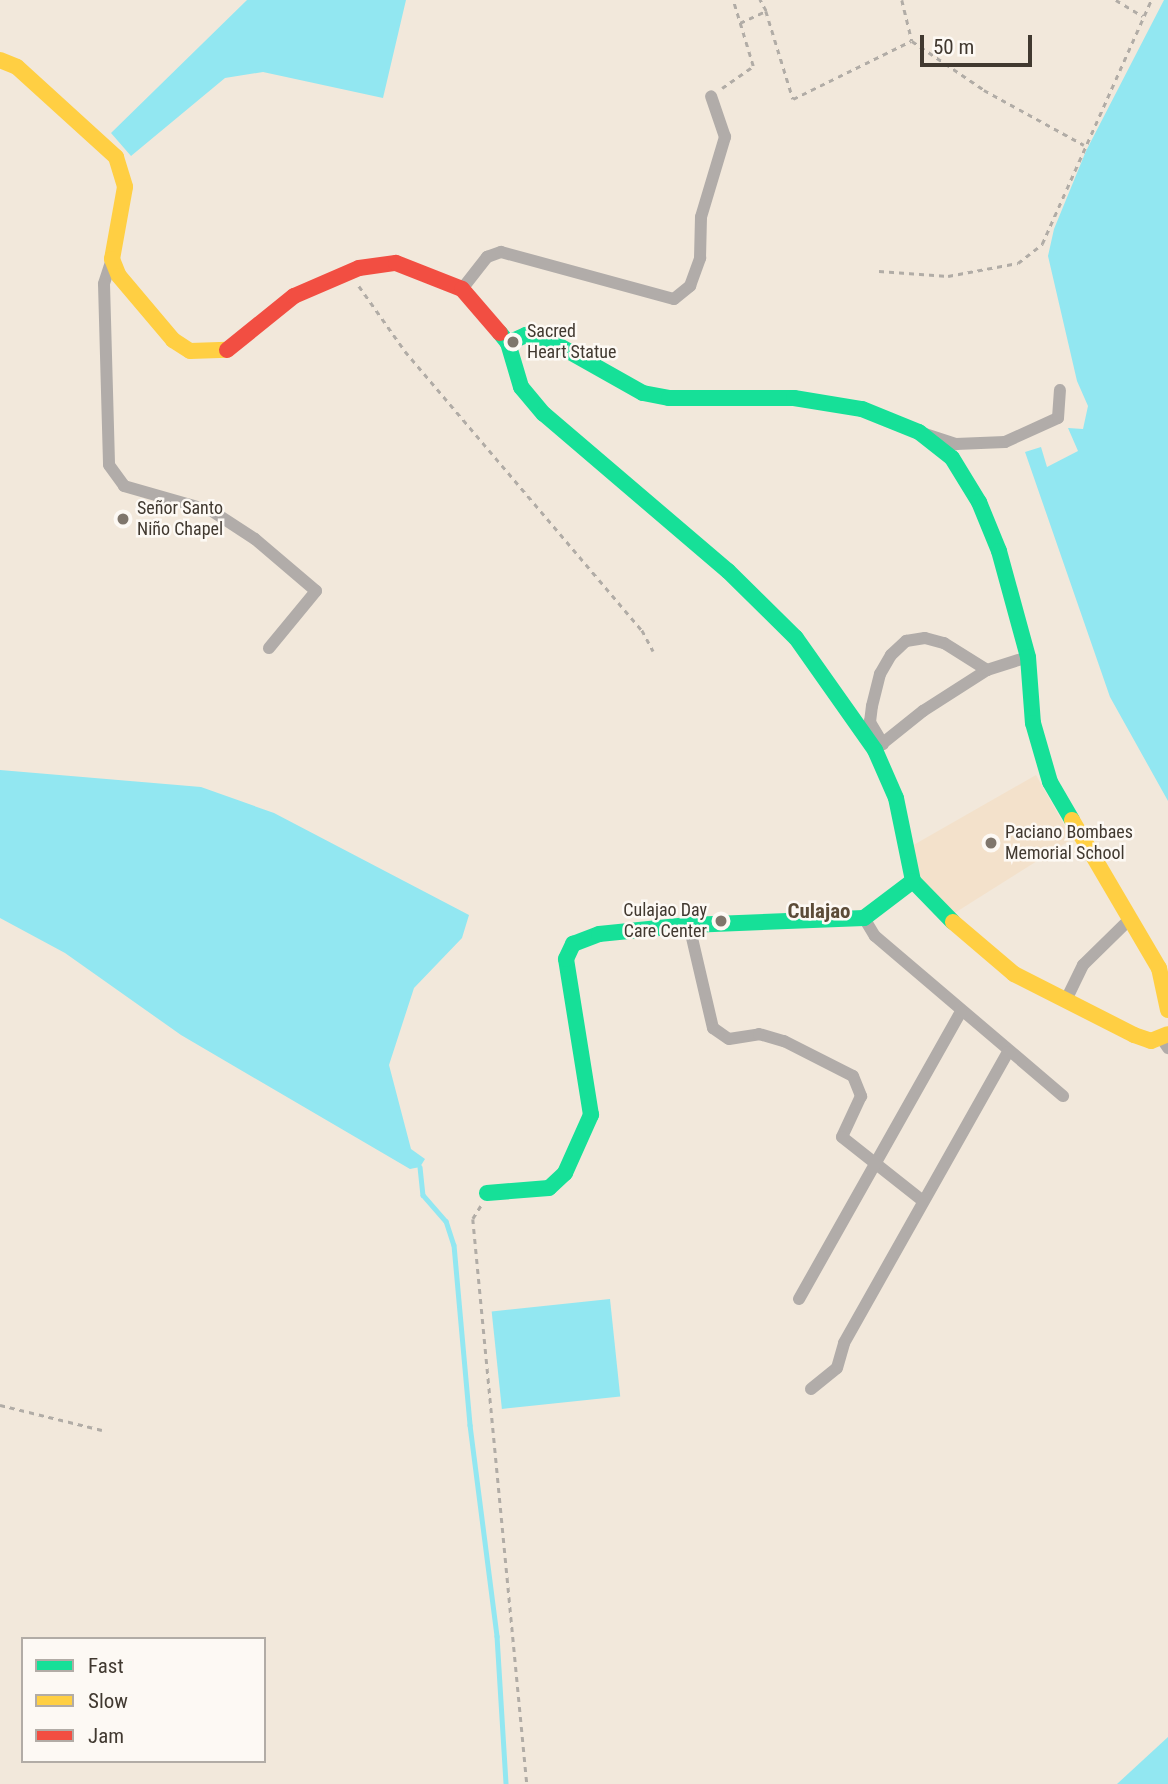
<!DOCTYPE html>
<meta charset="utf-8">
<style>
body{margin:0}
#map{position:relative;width:1168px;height:1784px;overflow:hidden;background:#f2e8db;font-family:"Roboto Condensed",sans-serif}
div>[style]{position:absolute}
.built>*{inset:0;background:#f3e1cb}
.water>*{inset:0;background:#92e7f1;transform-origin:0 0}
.stream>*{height:4.5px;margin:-2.25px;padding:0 2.25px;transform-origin:2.25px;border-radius:2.25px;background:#92e7f1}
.path>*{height:2.5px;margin-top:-1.25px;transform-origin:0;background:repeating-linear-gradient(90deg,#b1aca6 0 5px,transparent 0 10px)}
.street>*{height:12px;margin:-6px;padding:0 6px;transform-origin:6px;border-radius:6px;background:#b1aca9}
.fast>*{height:16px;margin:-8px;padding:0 8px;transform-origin:8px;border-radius:8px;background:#16e098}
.slow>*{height:16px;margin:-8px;padding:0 8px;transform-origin:8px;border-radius:8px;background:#ffcf43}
.jam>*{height:16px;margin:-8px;padding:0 8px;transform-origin:8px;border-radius:8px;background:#f24e42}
.dots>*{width:19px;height:19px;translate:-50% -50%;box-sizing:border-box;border:4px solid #fdf9f4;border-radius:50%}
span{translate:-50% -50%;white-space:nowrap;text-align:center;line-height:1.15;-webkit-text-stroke:5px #fdf9f4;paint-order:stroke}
.poi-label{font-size:18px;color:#413930}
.left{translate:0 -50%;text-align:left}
.right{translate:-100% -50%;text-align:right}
.quarter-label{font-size:21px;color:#5c4c38;font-weight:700}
.legend{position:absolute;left:21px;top:1637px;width:245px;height:126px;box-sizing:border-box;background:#fdf9f4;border:2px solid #b2aca6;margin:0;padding:9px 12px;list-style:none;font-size:21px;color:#413930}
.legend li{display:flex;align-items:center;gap:14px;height:35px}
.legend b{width:35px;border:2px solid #b2aca6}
.scale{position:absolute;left:920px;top:35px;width:112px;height:32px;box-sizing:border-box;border:4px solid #413930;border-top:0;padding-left:9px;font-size:21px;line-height:24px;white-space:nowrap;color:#413930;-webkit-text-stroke:5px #fdf9f4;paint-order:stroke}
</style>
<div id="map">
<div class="built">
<div style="clip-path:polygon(1036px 775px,1072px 839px,953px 914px,919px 878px,910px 847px)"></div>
</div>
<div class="water">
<div style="clip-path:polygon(247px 0,406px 0,383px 98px,263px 72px,225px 78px,131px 156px,111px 133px)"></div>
<div style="clip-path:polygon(1164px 0,1168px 0,1168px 801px,1110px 697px,1025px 452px,1041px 447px,1047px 467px,1078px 451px,1068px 428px,1083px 429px,1088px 406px,1077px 381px,1048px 256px,1054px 229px,1086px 151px)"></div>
<div style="clip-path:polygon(0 770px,201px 787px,274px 813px,469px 915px,462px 938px,414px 988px,389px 1065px,411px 1149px,425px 1159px,420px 1167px,410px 1169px,181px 1035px,65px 953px,0 918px)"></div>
<div style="left:610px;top:1299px;width:98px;height:119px;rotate:84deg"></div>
<div style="clip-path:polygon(1168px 1737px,1168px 1784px,1117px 1784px)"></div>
</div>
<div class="stream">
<div style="left:420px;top:1167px;width:28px;rotate:84deg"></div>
<div style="left:423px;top:1195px;width:35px;rotate:49deg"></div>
<div style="left:446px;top:1221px;width:25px;rotate:72deg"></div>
<div style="left:454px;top:1245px;width:181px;rotate:84.9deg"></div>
<div style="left:470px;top:1425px;width:213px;rotate:82.7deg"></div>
<div style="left:497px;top:1636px;width:148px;rotate:86.5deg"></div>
</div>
<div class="path">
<div style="left:902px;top:0;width:42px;rotate:76.3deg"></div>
<div style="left:912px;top:41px;width:87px;rotate:34.2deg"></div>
<div style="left:984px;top:90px;width:114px;rotate:28.8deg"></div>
<div style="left:1116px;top:0;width:31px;rotate:31deg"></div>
<div style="left:766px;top:11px;width:92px;rotate:72.9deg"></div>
<div style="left:793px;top:99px;width:131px;rotate:-26.2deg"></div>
<div style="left:740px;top:23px;width:29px;rotate:-25deg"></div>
<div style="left:766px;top:11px;width:13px;rotate:-119deg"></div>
<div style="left:722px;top:88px;width:38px;rotate:-35deg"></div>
<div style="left:753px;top:66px;width:69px;rotate:-106.9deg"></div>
<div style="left:879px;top:271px;width:69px;rotate:4.1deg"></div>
<div style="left:948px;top:276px;width:71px;rotate:-10.5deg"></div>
<div style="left:1018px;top:263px;width:31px;rotate:-38deg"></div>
<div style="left:1042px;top:244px;width:267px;rotate:-65.9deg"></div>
<div style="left:359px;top:286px;width:80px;rotate:54.7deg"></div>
<div style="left:405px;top:351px;width:366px;rotate:49.7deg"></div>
<div style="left:642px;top:630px;width:24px;rotate:62deg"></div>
<div style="left:481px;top:1206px;width:15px;rotate:122deg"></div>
<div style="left:473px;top:1219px;width:568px;rotate:84.54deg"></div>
<div style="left:0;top:1405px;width:105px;rotate:13.8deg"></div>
</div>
<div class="street">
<div style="left:112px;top:259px;width:26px;rotate:108deg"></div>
<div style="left:104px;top:284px;width:181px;rotate:88.4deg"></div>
<div style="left:109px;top:465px;width:26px;rotate:54deg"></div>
<div style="left:124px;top:486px;width:91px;rotate:15.9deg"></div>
<div style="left:212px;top:511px;width:51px;rotate:33.1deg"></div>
<div style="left:255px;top:539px;width:80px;rotate:40.4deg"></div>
<div style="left:316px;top:591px;width:74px;rotate:129.5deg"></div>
<div style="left:462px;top:289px;width:41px;rotate:-52deg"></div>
<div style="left:487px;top:257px;width:15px;rotate:-20deg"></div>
<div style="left:501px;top:252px;width:179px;rotate:15.2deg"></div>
<div style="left:674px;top:299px;width:21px;rotate:-39deg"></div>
<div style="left:690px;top:286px;width:30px;rotate:-70deg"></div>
<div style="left:700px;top:258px;width:41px;rotate:-88.6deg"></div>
<div style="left:701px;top:217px;width:84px;rotate:-73.3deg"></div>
<div style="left:725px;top:137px;width:43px;rotate:-108.9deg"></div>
<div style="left:925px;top:434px;width:33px;rotate:18deg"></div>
<div style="left:956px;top:444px;width:49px;rotate:-2.3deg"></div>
<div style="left:1005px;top:442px;width:58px;rotate:-24.4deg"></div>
<div style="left:1058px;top:418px;width:28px;rotate:-86deg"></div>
<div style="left:883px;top:744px;width:26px;rotate:-121deg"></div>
<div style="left:870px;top:722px;width:16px;rotate:-83deg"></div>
<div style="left:872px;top:706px;width:33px;rotate:-76deg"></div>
<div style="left:880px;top:674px;width:22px;rotate:-60deg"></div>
<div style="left:891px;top:655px;width:21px;rotate:-43deg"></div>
<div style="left:906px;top:641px;width:19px;rotate:-9deg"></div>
<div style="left:925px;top:638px;width:20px;rotate:15deg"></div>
<div style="left:944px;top:643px;width:51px;rotate:32.1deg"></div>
<div style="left:878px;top:747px;width:58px;rotate:-38.7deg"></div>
<div style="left:923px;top:711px;width:76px;rotate:-32.6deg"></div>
<div style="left:987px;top:670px;width:43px;rotate:-17.6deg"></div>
<div style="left:864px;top:918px;width:21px;rotate:59deg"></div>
<div style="left:875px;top:936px;width:247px;rotate:40.4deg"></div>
<div style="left:689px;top:925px;width:106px;rotate:76.9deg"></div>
<div style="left:713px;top:1028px;width:19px;rotate:35deg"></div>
<div style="left:729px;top:1039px;width:30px;rotate:-9deg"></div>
<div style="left:759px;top:1034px;width:26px;rotate:16deg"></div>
<div style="left:784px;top:1041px;width:77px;rotate:26.9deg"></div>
<div style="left:853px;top:1076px;width:22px;rotate:68deg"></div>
<div style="left:861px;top:1096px;width:45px;rotate:114.9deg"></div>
<div style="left:842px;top:1137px;width:103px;rotate:38.3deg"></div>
<div style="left:1066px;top:1000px;width:39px;rotate:-64deg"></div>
<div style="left:1083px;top:965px;width:66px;rotate:-44.4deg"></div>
<div style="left:1162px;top:1039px;width:11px;rotate:56deg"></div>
<div style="left:799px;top:1299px;width:330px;rotate:-60.6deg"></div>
<div style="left:811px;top:1389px;width:33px;rotate:-39deg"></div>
<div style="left:837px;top:1368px;width:26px;rotate:-74deg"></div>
<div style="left:844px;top:1343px;width:334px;rotate:-60.6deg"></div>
</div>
<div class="fast">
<div style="left:500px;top:333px;width:13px;rotate:51deg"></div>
<div style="left:508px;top:343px;width:46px;rotate:73.5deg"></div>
<div style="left:521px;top:387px;width:35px;rotate:50deg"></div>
<div style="left:544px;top:414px;width:242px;rotate:40.5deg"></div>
<div style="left:728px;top:571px;width:95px;rotate:44.6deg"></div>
<div style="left:796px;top:638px;width:137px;rotate:54.8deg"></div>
<div style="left:875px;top:750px;width:52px;rotate:66.4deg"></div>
<div style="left:896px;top:798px;width:85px;rotate:78.4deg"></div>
<div style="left:913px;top:881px;width:57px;rotate:45.7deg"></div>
<div style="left:508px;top:343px;width:20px;rotate:-24deg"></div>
<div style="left:526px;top:335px;width:21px;rotate:11deg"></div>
<div style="left:547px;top:339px;width:110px;rotate:29.4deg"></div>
<div style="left:643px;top:393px;width:26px;rotate:11deg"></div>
<div style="left:669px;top:398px;width:125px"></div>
<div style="left:794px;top:398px;width:69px;rotate:9.2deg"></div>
<div style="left:862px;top:409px;width:61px;rotate:22deg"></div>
<div style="left:919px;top:432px;width:42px;rotate:38.2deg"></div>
<div style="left:952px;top:458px;width:52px;rotate:58.5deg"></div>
<div style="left:979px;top:502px;width:53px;rotate:67.8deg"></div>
<div style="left:999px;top:551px;width:110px;rotate:74.7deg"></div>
<div style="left:1028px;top:657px;width:66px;rotate:85.7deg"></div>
<div style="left:1033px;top:723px;width:61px;rotate:73.9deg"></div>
<div style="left:1050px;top:782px;width:44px;rotate:59.9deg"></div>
<div style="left:487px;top:1193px;width:62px;rotate:-4.6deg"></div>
<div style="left:549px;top:1188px;width:22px;rotate:-43deg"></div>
<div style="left:565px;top:1173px;width:64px;rotate:-65.9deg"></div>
<div style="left:591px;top:1115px;width:158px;rotate:-99.1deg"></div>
<div style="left:566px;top:959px;width:17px;rotate:-65deg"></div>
<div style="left:573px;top:944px;width:28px;rotate:-21deg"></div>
<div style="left:599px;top:934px;width:90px;rotate:-5.7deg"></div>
<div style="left:689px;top:925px;width:175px;rotate:-2.3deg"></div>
<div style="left:864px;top:918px;width:61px;rotate:-37.1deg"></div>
</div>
<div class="slow">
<div style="left:0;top:60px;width:18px;rotate:22deg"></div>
<div style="left:17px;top:67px;width:134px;rotate:42.3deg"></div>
<div style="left:116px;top:157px;width:31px;rotate:73deg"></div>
<div style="left:125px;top:187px;width:73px;rotate:100.2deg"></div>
<div style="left:112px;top:259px;width:18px;rotate:68deg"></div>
<div style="left:119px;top:276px;width:84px;rotate:49.8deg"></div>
<div style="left:173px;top:340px;width:20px;rotate:33deg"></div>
<div style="left:190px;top:351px;width:37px;rotate:-2deg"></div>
<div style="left:1072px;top:820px;width:172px;rotate:59.6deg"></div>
<div style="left:1159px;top:968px;width:43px;rotate:77.9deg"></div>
<div style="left:953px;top:922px;width:80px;rotate:40.4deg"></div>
<div style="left:1014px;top:974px;width:135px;rotate:26.9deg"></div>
<div style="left:1134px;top:1035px;width:18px;rotate:19deg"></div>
<div style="left:1151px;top:1041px;width:18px;rotate:-22deg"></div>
</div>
<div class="jam">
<div style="left:227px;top:350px;width:86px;rotate:-38.9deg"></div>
<div style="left:294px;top:296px;width:71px;rotate:-23.3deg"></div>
<div style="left:359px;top:268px;width:37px;rotate:-8deg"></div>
<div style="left:396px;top:263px;width:71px;rotate:21.5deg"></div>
<div style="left:462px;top:289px;width:58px;rotate:49.2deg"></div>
</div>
<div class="dots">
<div style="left:513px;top:342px;background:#7f766c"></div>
<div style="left:123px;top:519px;background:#7f766c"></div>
<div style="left:991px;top:843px;background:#7f766c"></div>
<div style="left:721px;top:921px;background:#7f766c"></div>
</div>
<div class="poi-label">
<span class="left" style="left:527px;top:342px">Sacred<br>Heart Statue</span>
<span class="left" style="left:137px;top:519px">Señor Santo<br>Niño Chapel</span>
<span class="left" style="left:1005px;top:843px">Paciano Bombaes<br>Memorial School</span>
<span class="right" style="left:707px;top:921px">Culajao Day<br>Care Center</span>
</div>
<div class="quarter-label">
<span style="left:819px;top:911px">Culajao</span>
</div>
<ul class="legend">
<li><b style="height:9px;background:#16e098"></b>Fast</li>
<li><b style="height:9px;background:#ffcf43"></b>Slow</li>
<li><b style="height:9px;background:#f24e42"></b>Jam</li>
</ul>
<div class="scale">50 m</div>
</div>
